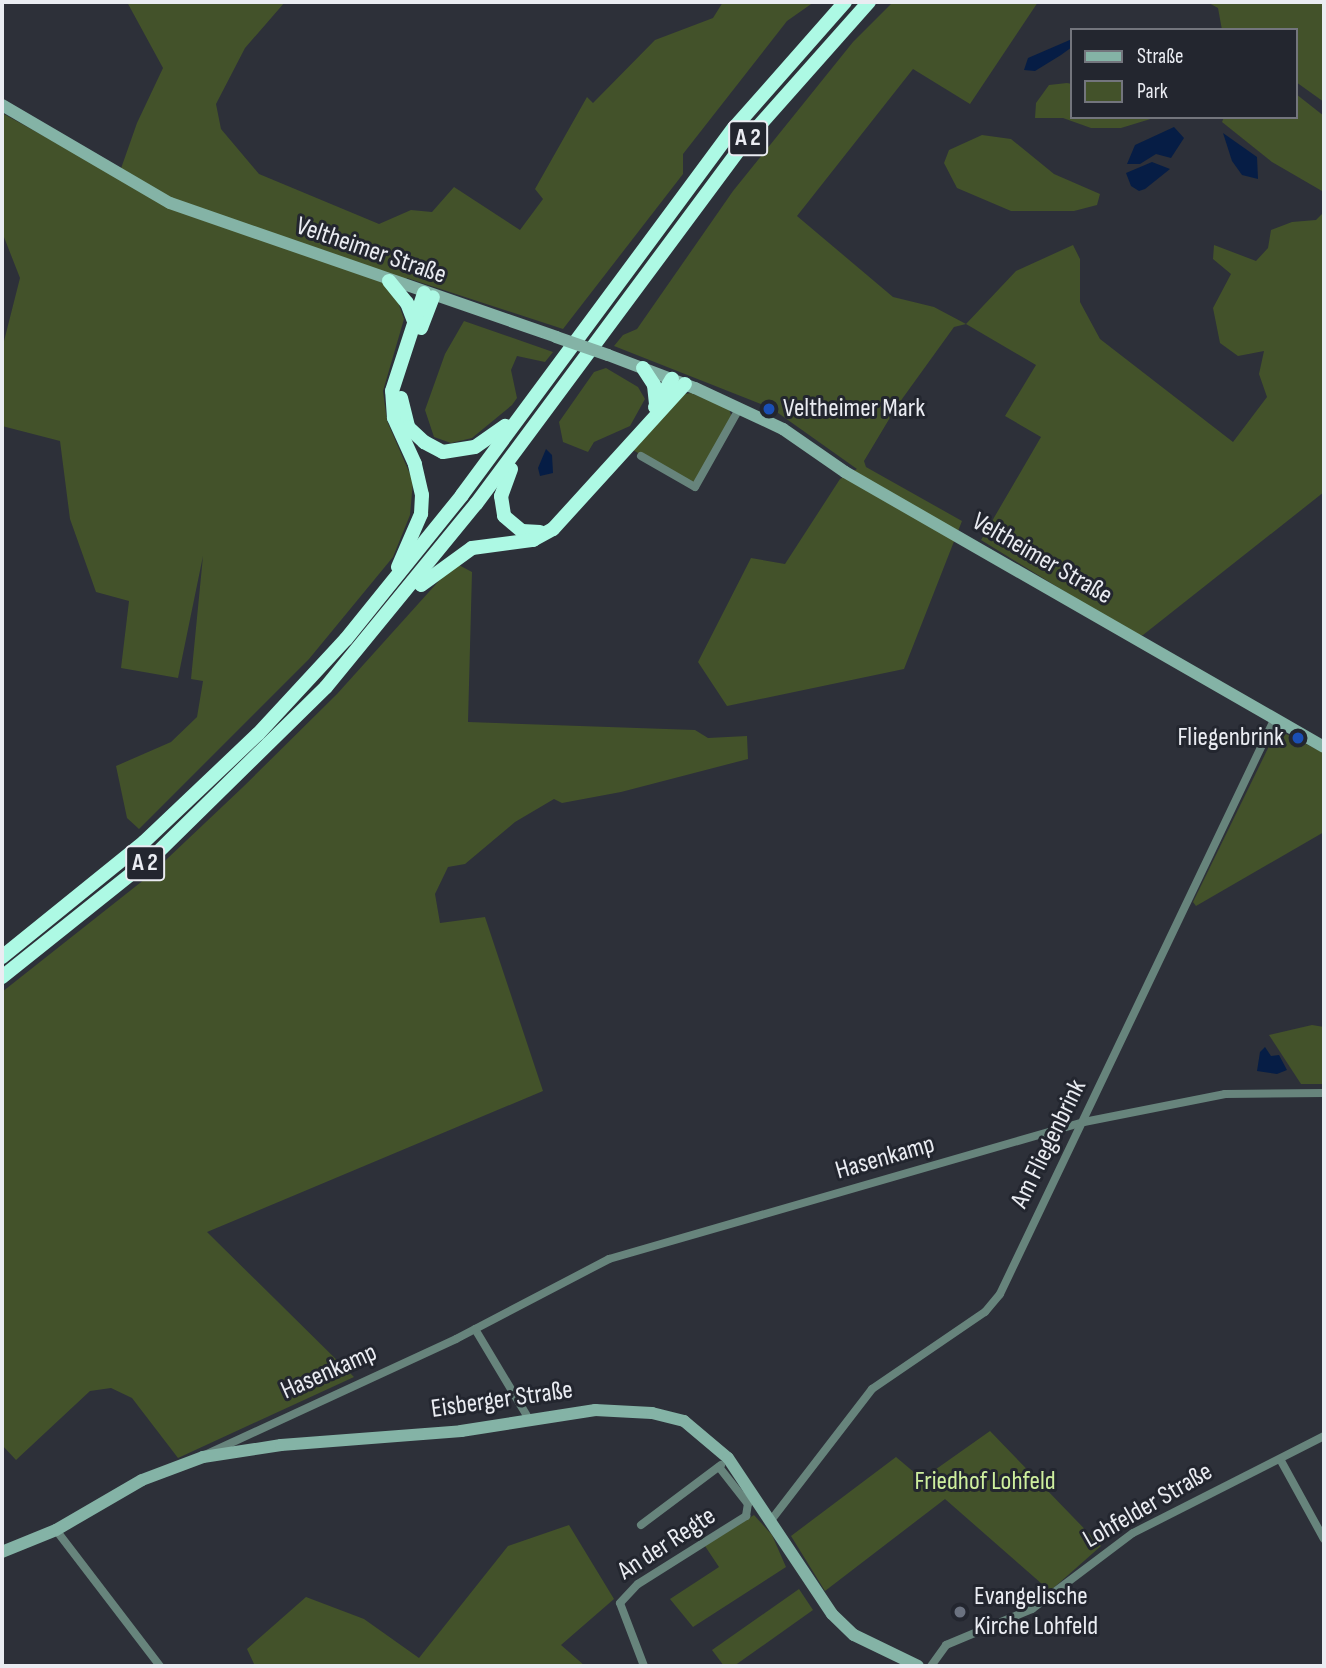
<!DOCTYPE html>
<meta charset="utf-8">
<style>
body{margin:0}
#map{position:relative;width:1326px;height:1668px;overflow:hidden;background:#2d3039;font-family:"Sofia Sans Condensed",sans-serif}
div>[style]{position:absolute}
.green>*{inset:0;background:#43522a}
.water>*{inset:0;background:#061d45}
.street>*{height:8px;margin:-4px;padding:0 4px;transform-origin:4px;border-radius:4px;background:#67847c}
.secondary>*{height:12px;margin:-6px;padding:0 6px;transform-origin:6px;border-radius:6px;background:#84b3a6}
.highway>*{height:14px;margin:-7px;padding:0 7px;transform-origin:7px;border-radius:7px;background:#adf9e4}
.secondary-bridge>*{height:12px;margin:-6px;padding:0 6px;transform-origin:6px;border-radius:6px;background:#84b3a6}
.dots>*{width:19px;height:19px;translate:-50% -50%;box-sizing:border-box;border:4px solid #23262f;border-radius:50%}
span{translate:-50% -50%;white-space:nowrap;text-align:center;line-height:1.15;-webkit-text-stroke:6px #23262f;paint-order:stroke}
.shield-label span{padding:2px 5px;background:#23262f;border:2px solid;border-radius:5px;-webkit-text-stroke-width:0}
.shield-label{font-size:24px;color:#eaecf2;font-weight:700}
.street-label{font-size:26px;color:#eaecf2}
.poi-label{font-size:26px;color:#eaecf2}
.left{translate:0 -50%;text-align:left}
.right{translate:-100% -50%;text-align:right}
.park-label{font-size:26px;color:#ceef9e}
.frame{position:absolute;inset:0;border:4px solid #eaecf2;pointer-events:none}
.legend{position:absolute;left:1070px;top:28px;width:228px;height:91px;box-sizing:border-box;background:#23262f;border:2px solid #73757d;margin:0;padding:9px 12px;list-style:none;font-size:21px;color:#eaecf2}
.legend li{display:flex;align-items:center;gap:14px;height:35px}
.legend b{width:35px;border:2px solid #73757d}
</style>
<div id="map">
<div class="green">
<div style="clip-path:polygon(127px 2px,285px 2px,245px 48px,216px 104px,221px 129px,259px 174px,379px 224px,411px 210px,432px 212px,454px 187px,520px 230px,543px 199px,535px 189px,587px 97px,593px 103px,655px 40px,713px 18px,723px 2px,814px 2px,787px 21px,683px 154px,683px 174px,563px 329px,407px 278px,399px 305px,404px 319px,383px 391px,387px 421px,413px 481px,410px 515px,393px 557px,309px 659px,139px 829px,127px 818px,116px 766px,171px 742px,197px 717px,203px 681px,191px 679px,203px 556px,178px 678px,121px 668px,129px 601px,96px 592px,70px 519px,60px 441px,2px 426px,2px 349px,20px 278px,2px 232px,2px 113px,118px 177px,137px 123px,163px 68px)"></div>
<div style="clip-path:polygon(893px 2px,1038px 2px,970px 104px,913px 69px,797px 216px,893px 297px,934px 307px,966px 324px,1016px 271px,1073px 245px,1080px 259px,1080px 302px,1100px 339px,1233px 442px,1267px 397px,1259px 374px,1264px 351px,1238px 356px,1220px 343px,1213px 308px,1231px 274px,1213px 259px,1214px 245px,1256px 261px,1268px 248px,1271px 230px,1292px 222px,1316px 220px,1324px 212px,1324px 492px,1143px 635px,1137px 636px,981px 540px,1041px 437px,1005px 416px,1036px 365px,966px 324px,954px 327px,897px 406px,864px 461px,866px 467px,962px 521px,904px 669px,727px 706px,698px 662px,751px 558px,785px 564px,840px 479px,857px 469px,771px 408px,614px 346px,623px 335px,637px 329px,733px 191px,853px 42px)"></div>
<div style="clip-path:polygon(1207px 2px,1324px 2px,1324px 102px,1296px 82px,1296px 30px,1222px 30px,1218px 8px)"></div>
<div style="clip-path:polygon(1067px 83px,1072px 84px,1072px 117px,1157px 117px,1121px 128px,1091px 128px,1063px 118px,1035px 118px,1036px 103px,1049px 85px)"></div>
<div style="clip-path:polygon(1296px 94px,1324px 116px,1324px 197px,1322px 191px,1272px 162px,1222px 122px,1224px 117px,1296px 117px)"></div>
<div style="clip-path:polygon(982px 135px,1011px 139px,1054px 174px,1100px 194px,1097px 205px,1074px 211px,1011px 211px,957px 188px,944px 163px,949px 150px)"></div>
<div style="clip-path:polygon(464px 321px,553px 352px,545px 362px,517px 356px,511px 370px,517px 398px,512px 405px,472px 438px,451px 443px,434px 437px,425px 410px,445px 354px)"></div>
<div style="clip-path:polygon(606px 368px,638px 387px,645px 399px,630px 426px,594px 442px,588px 452px,563px 442px,559px 422px,594px 372px)"></div>
<div style="clip-path:polygon(691px 393px,729px 409px,732px 418px,697px 481px,690px 483px,631px 449px,685px 394px)"></div>
<div style="clip-path:polygon(455px 563px,472px 572px,468px 722px,695px 730px,708px 738px,747px 736px,748px 759px,621px 792px,562px 803px,554px 799px,515px 822px,465px 864px,448px 867px,435px 894px,440px 923px,485px 917px,543px 1091px,207px 1232px,354px 1377px,178px 1458px,132px 1398px,111px 1388px,90px 1391px,16px 1460px,2px 1445px,2px 992px,150px 875px,243px 787px,337px 694px)"></div>
<div style="clip-path:polygon(1286px 734px,1324px 753px,1324px 832px,1196px 906px,1193px 902px,1274px 736px)"></div>
<div style="clip-path:polygon(1312px 1025px,1324px 1027px,1324px 1084px,1301px 1084px,1269px 1035px)"></div>
<div style="clip-path:polygon(990px 1431px,1101px 1546px,1050px 1591px,945px 1499px,825px 1591px,791px 1536px,896px 1457px,922px 1479px)"></div>
<div style="clip-path:polygon(754px 1515px,772px 1535px,786px 1567px,693px 1627px,670px 1599px,719px 1567px,705px 1546px)"></div>
<div style="clip-path:polygon(569px 1525px,614px 1599px,561px 1645px,585px 1666px,255px 1666px,247px 1649px,306px 1597px,364px 1619px,419px 1658px,508px 1546px)"></div>
<div style="clip-path:polygon(799px 1589px,813px 1610px,734px 1666px,724px 1666px,712px 1650px)"></div>
</div>
<div class="water">
<div style="clip-path:polygon(1072px 39px,1072px 47px,1061px 55px,1035px 71px,1024px 70px,1028px 58px)"></div>
<div style="clip-path:polygon(1174px 127px,1184px 138px,1171px 158px,1156px 154px,1140px 164px,1127px 164px,1135px 145px)"></div>
<div style="clip-path:polygon(1223px 133px,1257px 157px,1258px 179px,1242px 175px,1232px 161px)"></div>
<div style="clip-path:polygon(1152px 162px,1170px 169px,1145px 189px,1139px 191px,1131px 186px,1126px 173px)"></div>
<div style="clip-path:polygon(546px 449px,552px 455px,553px 473px,540px 476px,538px 468px)"></div>
<div style="clip-path:polygon(1265px 1047px,1271px 1056px,1279px 1055px,1287px 1070px,1277px 1074px,1257px 1071px,1260px 1052px)"></div>
</div>
<div class="street">
<div style="left:641px;top:456px;width:62px;rotate:29.9deg"></div>
<div style="left:695px;top:487px;width:90px;rotate:-60.6deg"></div>
<div style="left:475px;top:1329px;width:107px;rotate:59.1deg"></div>
<div style="left:205px;top:1455px;width:277px;rotate:-24.8deg"></div>
<div style="left:456px;top:1339px;width:173px;rotate:-27.6deg"></div>
<div style="left:609px;top:1259px;width:494px;rotate:-16.1deg"></div>
<div style="left:1084px;top:1122px;width:144px;rotate:-11.2deg"></div>
<div style="left:1225px;top:1094px;width:99px;rotate:-0.6deg"></div>
<div style="left:1280px;top:1459px;width:91px;rotate:61.2deg"></div>
<div style="left:772px;top:1519px;width:164px;rotate:-52.4deg"></div>
<div style="left:872px;top:1389px;width:137px;rotate:-34.3deg"></div>
<div style="left:985px;top:1312px;width:23px;rotate:-50deg"></div>
<div style="left:1000px;top:1294px;width:636px;rotate:-64.48deg"></div>
<div style="left:641px;top:1525px;width:100px;rotate:-36.9deg"></div>
<div style="left:56px;top:1530px;width:171px;rotate:52.6deg"></div>
<div style="left:644px;top:1666px;width:67px;rotate:-110.9deg"></div>
<div style="left:620px;top:1603px;width:26px;rotate:-47deg"></div>
<div style="left:638px;top:1584px;width:128px;rotate:-32.2deg"></div>
<div style="left:746px;top:1516px;width:12px;rotate:-81deg"></div>
<div style="left:748px;top:1504px;width:47px;rotate:-128.1deg"></div>
<div style="left:931px;top:1666px;width:26px;rotate:-54deg"></div>
<div style="left:946px;top:1645px;width:93px;rotate:-22.7deg"></div>
<div style="left:1032px;top:1609px;width:126px;rotate:-37deg"></div>
<div style="left:1133px;top:1533px;width:214px;rotate:-26.9deg"></div>
</div>
<div class="secondary">
<div style="left:2px;top:105px;width:194px;rotate:30.3deg"></div>
<div style="left:170px;top:203px;width:409px;rotate:19.1deg"></div>
<div style="left:608px;top:355px;width:93px;rotate:20.8deg"></div>
<div style="left:695px;top:388px;width:97px;rotate:25deg"></div>
<div style="left:783px;top:429px;width:75px;rotate:34.7deg"></div>
<div style="left:845px;top:472px;width:552px;rotate:29.86deg"></div>
<div style="left:2px;top:1552px;width:58px;rotate:-22.2deg"></div>
<div style="left:56px;top:1530px;width:99px;rotate:-30.2deg"></div>
<div style="left:142px;top:1480px;width:65px;rotate:-20.7deg"></div>
<div style="left:203px;top:1457px;width:79px;rotate:-8.7deg"></div>
<div style="left:281px;top:1445px;width:181px;rotate:-4.4deg"></div>
<div style="left:461px;top:1431px;width:136px;rotate:-8.9deg"></div>
<div style="left:595px;top:1410px;width:57px;rotate:3deg"></div>
<div style="left:652px;top:1413px;width:33px;rotate:14deg"></div>
<div style="left:684px;top:1421px;width:57px;rotate:40.1deg"></div>
<div style="left:728px;top:1458px;width:187px;rotate:56.3deg"></div>
<div style="left:832px;top:1614px;width:30px;rotate:44deg"></div>
<div style="left:854px;top:1635px;width:71px;rotate:25.8deg"></div>
</div>
<div class="highway">
<div style="left:389px;top:281px;width:28px;rotate:51deg"></div>
<div style="left:407px;top:303px;width:19px;rotate:69deg"></div>
<div style="left:421px;top:328px;width:33px;rotate:-69deg"></div>
<div style="left:643px;top:368px;width:20px;rotate:57deg"></div>
<div style="left:654px;top:385px;width:19px;rotate:84deg"></div>
<div style="left:401px;top:398px;width:30px;rotate:76deg"></div>
<div style="left:408px;top:427px;width:22px;rotate:43deg"></div>
<div style="left:424px;top:442px;width:21px;rotate:28deg"></div>
<div style="left:443px;top:452px;width:32px;rotate:-9deg"></div>
<div style="left:475px;top:447px;width:37px;rotate:-35deg"></div>
<div style="left:655px;top:407px;width:33px;rotate:-59deg"></div>
<div style="left:511px;top:469px;width:29px;rotate:110deg"></div>
<div style="left:501px;top:496px;width:20px;rotate:81deg"></div>
<div style="left:504px;top:516px;width:23px;rotate:40deg"></div>
<div style="left:522px;top:531px;width:18px;rotate:3deg"></div>
<div style="left:398px;top:567px;width:58px;rotate:-66.5deg"></div>
<div style="left:421px;top:514px;width:19px;rotate:-87deg"></div>
<div style="left:422px;top:495px;width:32px;rotate:-103deg"></div>
<div style="left:415px;top:464px;width:51px;rotate:-114.5deg"></div>
<div style="left:394px;top:418px;width:27px;rotate:-94deg"></div>
<div style="left:392px;top:391px;width:103px;rotate:-71.9deg"></div>
<div style="left:421px;top:585px;width:63px;rotate:-36deg"></div>
<div style="left:472px;top:548px;width:62px;rotate:-7.5deg"></div>
<div style="left:533px;top:540px;width:23px;rotate:-29deg"></div>
<div style="left:553px;top:529px;width:196px;rotate:-47.7deg"></div>
<div style="left:2px;top:957px;width:183px;rotate:-39deg"></div>
<div style="left:144px;top:842px;width:157px;rotate:-43.5deg"></div>
<div style="left:258px;top:734px;width:129px;rotate:-47.2deg"></div>
<div style="left:346px;top:639px;width:185px;rotate:-51.1deg"></div>
<div style="left:462px;top:495px;width:457px;rotate:-53.5deg"></div>
<div style="left:734px;top:128px;width:168px;rotate:-48.6deg"></div>
<div style="left:2px;top:977px;width:197px;rotate:-38.6deg"></div>
<div style="left:156px;top:854px;width:238px;rotate:-44.5deg"></div>
<div style="left:326px;top:687px;width:237px;rotate:-50.7deg"></div>
<div style="left:476px;top:504px;width:457px;rotate:-53.4deg"></div>
<div style="left:749px;top:137px;width:181px;rotate:-48.4deg"></div>
</div>
<div class="secondary-bridge">
<div style="left:556px;top:337px;width:55px;rotate:19.1deg"></div>
</div>
<div class="dots">
<div style="left:769px;top:409px;background:#1a4fb4"></div>
<div style="left:1298px;top:738px;background:#1a4fb4"></div>
<div style="left:960px;top:1612px;background:#6b7280"></div>
</div>
<div class="shield-label">
<span style="left:748px;top:138px">A 2</span>
<span style="left:145px;top:863px">A 2</span>
</div>
<div class="street-label">
<span style="left:371px;top:251px;rotate:19deg">Veltheimer Straße</span>
<span style="left:1042px;top:559px;rotate:30deg">Veltheimer Straße</span>
<span style="left:1049px;top:1144px;rotate:-64deg">Am Fliegenbrink</span>
<span style="left:885px;top:1158px;rotate:-16deg">Hasenkamp</span>
<span style="left:329px;top:1372px;rotate:-24deg">Hasenkamp</span>
<span style="left:502px;top:1400px;rotate:-8deg">Eisberger Straße</span>
<span style="left:1148px;top:1506px;rotate:-30deg">Lohfelder Straße</span>
<span style="left:667px;top:1544px;rotate:-33deg">An der Regte</span>
</div>
<div class="poi-label">
<span class="left" style="left:783px;top:409px">Veltheimer Mark</span>
<span class="right" style="left:1284px;top:738px">Fliegenbrink</span>
<span class="left" style="left:974px;top:1612px">Evangelische<br>Kirche Lohfeld</span>
</div>
<div class="park-label">
<span style="left:985px;top:1482px">Friedhof Lohfeld</span>
</div>
<div class="frame"></div>
<ul class="legend">
<li><b style="height:9px;background:#84b3a6"></b>Straße</li>
<li><b style="height:19px;background:#43522a"></b>Park</li>
</ul>
</div>
